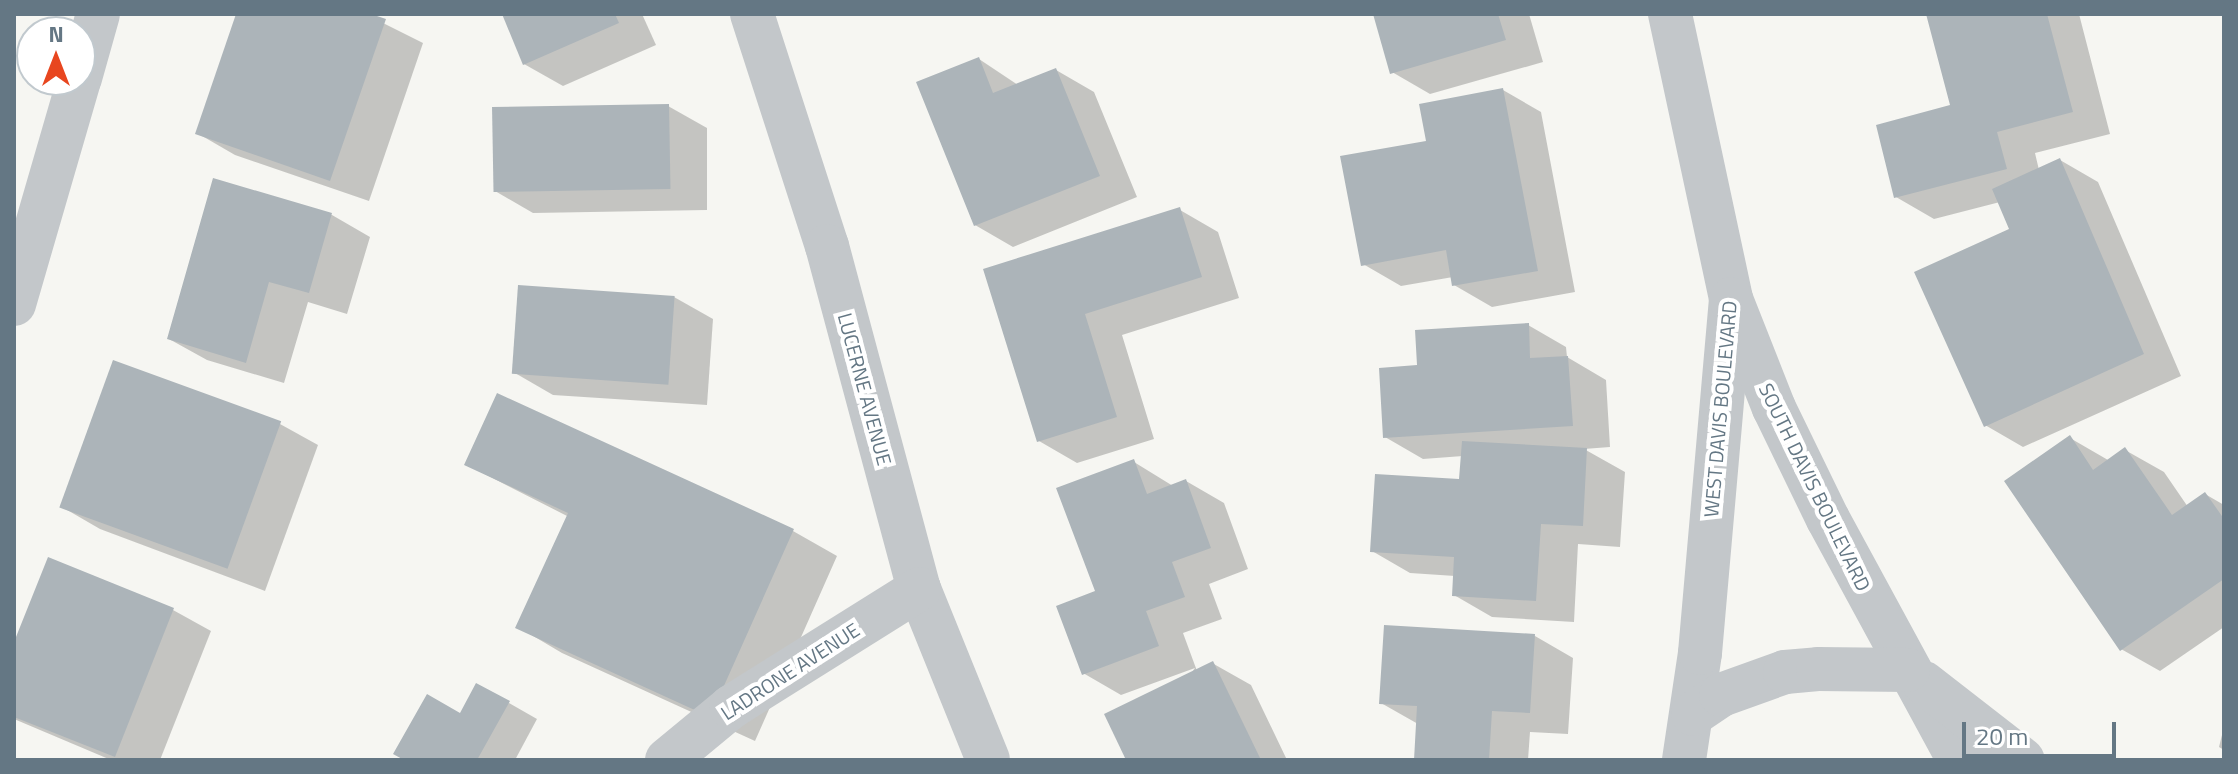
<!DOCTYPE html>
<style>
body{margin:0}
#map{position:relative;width:2238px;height:774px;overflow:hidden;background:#f6f6f2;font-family:"Titillium Web",sans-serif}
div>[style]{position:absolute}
.shadow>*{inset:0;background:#0003}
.building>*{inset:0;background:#acb4b9;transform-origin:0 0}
.minor>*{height:44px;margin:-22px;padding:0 22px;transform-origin:22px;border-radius:22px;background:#c3c7ca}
.tertiary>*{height:44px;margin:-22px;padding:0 22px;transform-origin:22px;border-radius:22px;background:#c3c7ca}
span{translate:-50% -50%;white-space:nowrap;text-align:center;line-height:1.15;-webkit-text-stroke:8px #fff;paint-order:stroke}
.street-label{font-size:20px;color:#647784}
.frame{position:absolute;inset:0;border:16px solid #647784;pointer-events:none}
.north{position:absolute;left:16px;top:16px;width:80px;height:80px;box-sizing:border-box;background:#fff;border:2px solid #c1c9ce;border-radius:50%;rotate:0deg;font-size:22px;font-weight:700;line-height:32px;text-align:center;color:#647784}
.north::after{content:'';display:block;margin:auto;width:28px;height:36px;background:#e8461f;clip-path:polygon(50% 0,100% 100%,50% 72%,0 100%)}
.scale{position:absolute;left:1962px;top:722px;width:154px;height:36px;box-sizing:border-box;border:4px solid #647784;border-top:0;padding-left:10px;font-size:24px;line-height:28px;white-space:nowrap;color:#647784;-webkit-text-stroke:6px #fff;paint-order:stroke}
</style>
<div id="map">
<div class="shadow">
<div style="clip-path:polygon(238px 14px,365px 14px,423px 43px,369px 201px,235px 155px,197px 133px)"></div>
<div style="clip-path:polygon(504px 14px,642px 14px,656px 45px,563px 86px,524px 64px)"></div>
<div style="clip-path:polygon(1375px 14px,1529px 14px,1543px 62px,1430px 94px,1392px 72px)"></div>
<div style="clip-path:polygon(1928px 14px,2079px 14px,2110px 134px,2035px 153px,2039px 170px,2060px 160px,2098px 182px,2181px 376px,2023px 447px,1985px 425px,2012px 230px,2000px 202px,1934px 219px,1896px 197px,1952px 107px)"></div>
<div style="clip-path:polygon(979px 59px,1018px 85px,1056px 70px,1094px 92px,1137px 197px,1013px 247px,975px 225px)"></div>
<div style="clip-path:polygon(1503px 90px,1541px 112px,1575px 292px,1492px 307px,1454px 285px,1453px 277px,1401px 286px,1363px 264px,1428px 142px)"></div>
<div style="clip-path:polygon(668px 106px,707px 128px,707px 210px,533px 213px,495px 191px)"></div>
<div style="clip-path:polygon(214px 181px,332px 215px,370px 237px,347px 314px,308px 302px,284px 383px,207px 360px,169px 339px)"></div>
<div style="clip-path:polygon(1180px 210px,1218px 232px,1239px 298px,1122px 335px,1154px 439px,1077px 463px,1039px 441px,986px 270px)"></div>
<div style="clip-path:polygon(674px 297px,713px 319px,707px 405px,553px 395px,515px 373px)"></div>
<div style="clip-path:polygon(1528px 325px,1566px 347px,1567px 357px,1606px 380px,1610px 447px,1584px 449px,1625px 472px,1620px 547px,1578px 544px,1574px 622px,1492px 617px,1454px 595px,1455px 576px,1410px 573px,1372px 551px,1461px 481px,1463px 456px,1423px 459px,1385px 437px,1419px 367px)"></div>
<div style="clip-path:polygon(280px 424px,318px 445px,265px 591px,100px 529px,62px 507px)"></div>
<div style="clip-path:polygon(2070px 438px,2108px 460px,2125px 450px,2164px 472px,2188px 507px,2205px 494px,2224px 505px,2224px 627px,2160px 671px,2121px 649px)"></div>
<div style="clip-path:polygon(1134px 462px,1173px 486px,1186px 481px,1224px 503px,1248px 569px,1209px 584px,1222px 619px,1183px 633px,1197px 671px,1212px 663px,1251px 685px,1287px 760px,1128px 760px,1195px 668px,1121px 695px,1083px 673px,1097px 593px)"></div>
<div style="clip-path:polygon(467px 465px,793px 531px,837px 556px,755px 741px,562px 653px,518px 627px,569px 517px)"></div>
<div style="clip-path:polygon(173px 610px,211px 631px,160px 760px,111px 760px,14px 719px,14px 647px)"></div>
<div style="clip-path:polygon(1535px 636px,1573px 658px,1568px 734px,1530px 732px,1528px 760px,1416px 760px,1418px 724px,1381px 703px)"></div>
<div style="clip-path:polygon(509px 703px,537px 719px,515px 760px,407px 760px,460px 716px)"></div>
<div style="clip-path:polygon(2224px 727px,2224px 750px,2219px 747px)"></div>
</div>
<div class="building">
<div style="clip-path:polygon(236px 14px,371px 14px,386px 19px,330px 181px,195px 134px)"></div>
<div style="clip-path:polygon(502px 14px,615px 14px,619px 23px,523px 65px)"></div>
<div style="clip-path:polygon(1373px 14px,1498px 14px,1506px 40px,1390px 74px)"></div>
<div style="clip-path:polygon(1926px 14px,2047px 14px,2073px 112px,1997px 132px,2007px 169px,1894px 198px,1876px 125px,1950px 105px)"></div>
<div style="clip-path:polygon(979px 57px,993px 93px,1056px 68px,1100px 176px,974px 226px,916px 82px)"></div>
<div style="clip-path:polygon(1503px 88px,1538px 271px,1452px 286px,1446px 250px,1361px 266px,1340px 156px,1426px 141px,1419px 104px)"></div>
<div style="left:669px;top:104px;width:85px;height:177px;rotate:89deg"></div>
<div style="clip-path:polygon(2060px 158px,2144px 354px,1984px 427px,1914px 272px,2009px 229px,1992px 189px)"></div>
<div style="clip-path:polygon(213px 178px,332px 213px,309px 293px,269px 282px,246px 363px,167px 339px)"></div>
<div style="clip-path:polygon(1180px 207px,1202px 277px,1085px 314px,1117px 417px,1037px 442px,983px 269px)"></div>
<div style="left:518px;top:285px;width:157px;height:89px;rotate:4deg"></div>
<div style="clip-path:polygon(1529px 323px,1530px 358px,1568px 356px,1573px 426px,1383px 438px,1379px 368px,1417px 365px,1415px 330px)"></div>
<div style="left:113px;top:360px;width:179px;height:157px;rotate:20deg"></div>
<div style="clip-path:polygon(497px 393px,794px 529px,710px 717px,515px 628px,568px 513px,464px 465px)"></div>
<div style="clip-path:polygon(2070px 435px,2093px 470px,2125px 447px,2172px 515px,2205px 492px,2224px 519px,2224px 579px,2120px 651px,2004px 481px)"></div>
<div style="clip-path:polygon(1462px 441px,1587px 448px,1583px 526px,1541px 524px,1536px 601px,1452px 596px,1454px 557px,1370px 552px,1375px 474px,1459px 479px)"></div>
<div style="clip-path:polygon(1134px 459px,1147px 494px,1186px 479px,1211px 548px,1172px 562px,1185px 597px,1146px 611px,1159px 646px,1082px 675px,1056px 606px,1095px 591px,1056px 488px)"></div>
<div style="clip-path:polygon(48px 557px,174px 608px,115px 757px,14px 717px,14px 642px)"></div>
<div style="clip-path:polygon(1384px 625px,1535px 634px,1530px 713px,1492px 711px,1489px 760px,1414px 760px,1417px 706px,1379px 704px)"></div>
<div style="clip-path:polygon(1213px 661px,1261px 760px,1126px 760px,1104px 714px)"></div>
<div style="clip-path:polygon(476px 683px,510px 701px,477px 760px,404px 760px,393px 754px,427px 694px,460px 713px)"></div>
</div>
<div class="minor">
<div style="left:752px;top:14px;width:244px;rotate:72.1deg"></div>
<div style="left:827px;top:246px;width:355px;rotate:75deg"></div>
<div style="left:919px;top:589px;width:184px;rotate:68deg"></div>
<div style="left:80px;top:78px;width:66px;rotate:-74.3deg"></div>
<div style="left:14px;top:304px;width:233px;rotate:-73.8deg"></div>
<div style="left:667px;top:760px;width:83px;rotate:-39.6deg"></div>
<div style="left:731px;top:707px;width:222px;rotate:-32.1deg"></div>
<div style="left:1684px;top:760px;width:108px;rotate:-81.5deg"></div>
<div style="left:1700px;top:653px;width:355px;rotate:-85deg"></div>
</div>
<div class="tertiary">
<div style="left:1670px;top:14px;width:291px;rotate:77.9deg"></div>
<div style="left:1731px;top:299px;width:117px;rotate:68.5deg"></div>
<div style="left:1774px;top:408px;width:123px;rotate:64.1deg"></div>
<div style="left:1828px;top:519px;width:274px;rotate:61.5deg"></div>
<div style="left:1924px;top:683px;width:125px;rotate:37.9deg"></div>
<div style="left:1693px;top:714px;width:34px;rotate:-34deg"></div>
<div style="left:1721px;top:695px;width:68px;rotate:-19.8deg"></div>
<div style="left:1785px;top:672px;width:33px;rotate:-5deg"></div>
<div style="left:1818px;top:669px;width:90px;rotate:0.6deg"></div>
</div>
<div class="street-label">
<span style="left:865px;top:389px;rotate:75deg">LUCERNE AVENUE</span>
<span style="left:1720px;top:409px;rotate:-85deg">WEST DAVIS BOULEVARD</span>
<span style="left:1815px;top:487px;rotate:64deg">SOUTH DAVIS BOULEVARD</span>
<span style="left:790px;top:671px;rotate:-33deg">LADRONE AVENUE</span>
</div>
<div class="frame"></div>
<div class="north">N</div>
<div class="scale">20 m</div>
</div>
